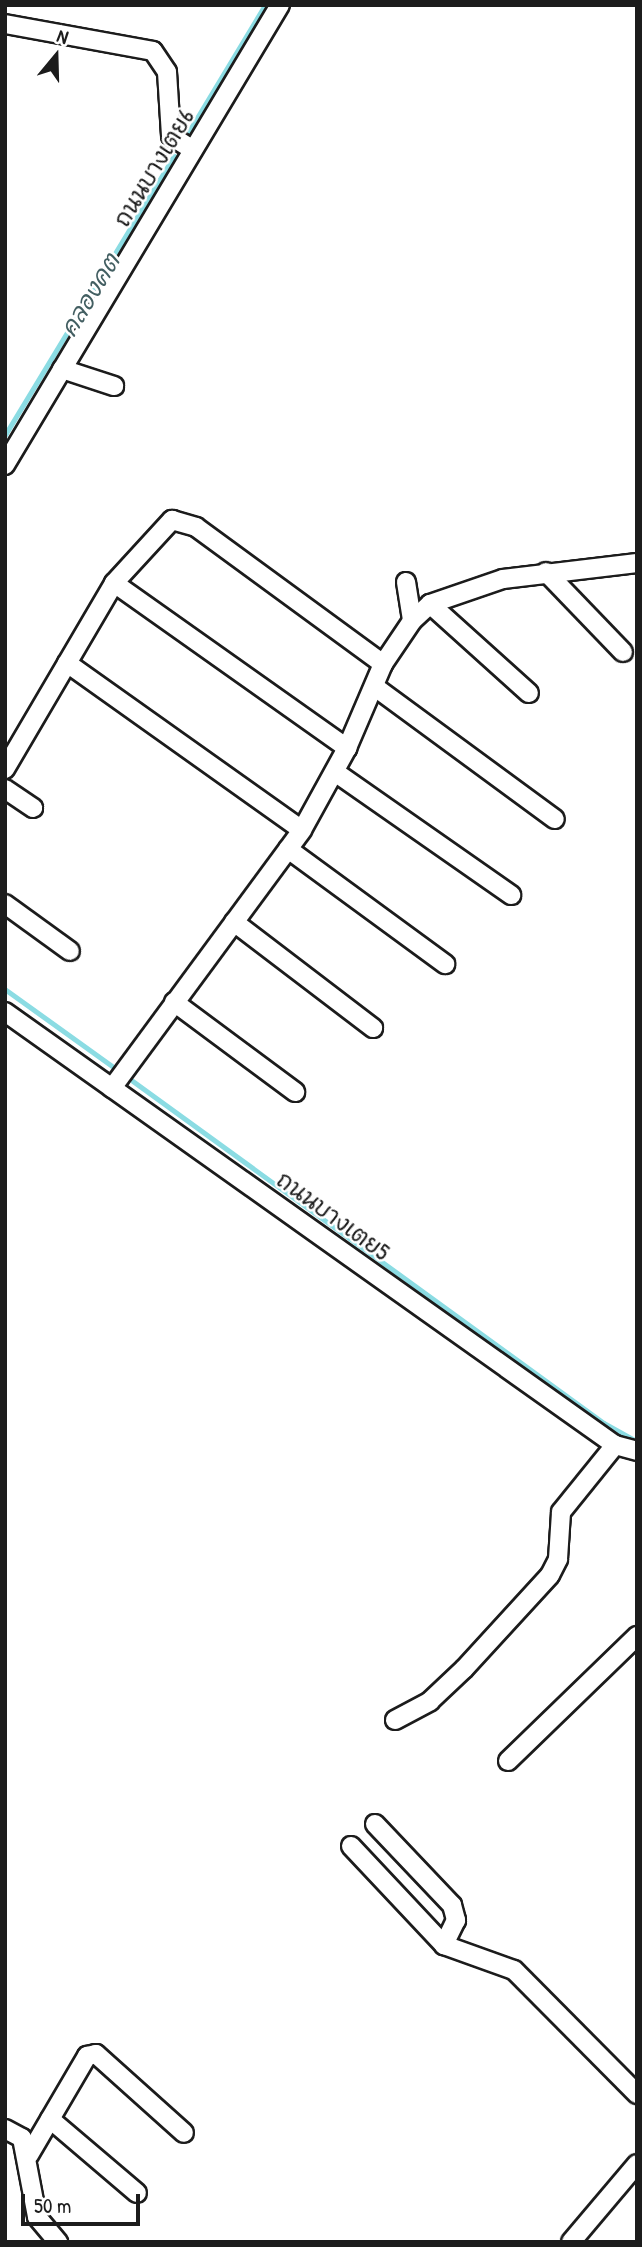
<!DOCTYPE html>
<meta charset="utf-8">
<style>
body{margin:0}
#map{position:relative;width:642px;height:2247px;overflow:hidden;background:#fff;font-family:"Patrick Hand","Playpen Sans Thai",sans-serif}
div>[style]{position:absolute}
.stream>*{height:4.5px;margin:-2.25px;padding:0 2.25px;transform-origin:2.25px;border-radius:2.25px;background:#8bdce3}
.roads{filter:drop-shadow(2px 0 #1c1c1c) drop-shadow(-2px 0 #1c1c1c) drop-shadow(0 2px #1c1c1c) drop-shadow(0 -2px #1c1c1c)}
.minor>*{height:18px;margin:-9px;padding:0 9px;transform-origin:9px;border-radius:9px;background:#fff}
span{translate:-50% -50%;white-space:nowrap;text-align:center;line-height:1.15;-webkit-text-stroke:5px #fff;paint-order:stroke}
.street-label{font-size:23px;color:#1c1c1c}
.water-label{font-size:24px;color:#435f62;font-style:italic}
.frame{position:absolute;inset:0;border:7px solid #1c1c1c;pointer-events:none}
.north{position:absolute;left:21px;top:21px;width:70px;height:70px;-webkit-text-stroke:5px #fff;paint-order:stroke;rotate:19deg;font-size:19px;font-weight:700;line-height:28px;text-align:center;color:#1c1c1c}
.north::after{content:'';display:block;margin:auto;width:24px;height:32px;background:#1c1c1c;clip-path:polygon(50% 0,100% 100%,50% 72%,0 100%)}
.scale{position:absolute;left:21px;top:2194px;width:119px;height:32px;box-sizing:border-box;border:4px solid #1c1c1c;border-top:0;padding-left:9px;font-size:21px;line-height:24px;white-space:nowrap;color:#1c1c1c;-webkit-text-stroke:5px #fff;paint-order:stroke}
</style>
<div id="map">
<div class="stream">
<div style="left:188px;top:133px;width:149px;rotate:-59deg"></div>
<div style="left:5px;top:435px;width:326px;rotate:-58.8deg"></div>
<div style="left:5px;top:989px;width:132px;rotate:35.7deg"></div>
<div style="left:133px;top:1081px;width:582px;rotate:35.98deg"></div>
<div style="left:604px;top:1423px;width:38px;rotate:29deg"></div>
</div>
<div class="roads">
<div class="minor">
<div style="left:5px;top:24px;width:150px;rotate:10.3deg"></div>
<div style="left:153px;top:51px;width:25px;rotate:56deg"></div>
<div style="left:167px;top:72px;width:64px;rotate:86.4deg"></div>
<div style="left:171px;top:136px;width:26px;rotate:32deg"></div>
<div style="left:62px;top:369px;width:55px;rotate:18.1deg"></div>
<div style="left:5px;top:465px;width:536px;rotate:-59.13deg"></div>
<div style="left:546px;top:572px;width:111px;rotate:46.1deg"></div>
<div style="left:406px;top:582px;width:39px;rotate:81deg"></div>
<div style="left:114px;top:583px;width:286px;rotate:35.3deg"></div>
<div style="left:430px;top:604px;width:133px;rotate:42deg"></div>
<div style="left:67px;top:663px;width:288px;rotate:35.4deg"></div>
<div style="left:375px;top:687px;width:223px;rotate:36.3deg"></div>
<div style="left:5px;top:769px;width:216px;rotate:-59.6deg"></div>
<div style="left:114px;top:583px;width:86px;rotate:-47.4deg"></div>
<div style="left:172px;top:520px;width:25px;rotate:16deg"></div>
<div style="left:196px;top:527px;width:232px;rotate:36.2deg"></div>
<div style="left:335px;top:772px;width:215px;rotate:34.9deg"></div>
<div style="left:5px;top:789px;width:34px;rotate:34deg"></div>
<div style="left:288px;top:849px;width:195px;rotate:36.2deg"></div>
<div style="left:5px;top:904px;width:80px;rotate:35.9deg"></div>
<div style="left:234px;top:922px;width:175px;rotate:37.3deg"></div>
<div style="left:174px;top:1002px;width:151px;rotate:36.6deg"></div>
<div style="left:5px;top:1012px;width:748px;rotate:35.37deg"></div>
<div style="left:615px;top:1445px;width:23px;rotate:15deg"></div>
<div style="left:112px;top:1088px;width:320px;rotate:-53.6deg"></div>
<div style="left:302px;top:830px;width:94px;rotate:-61.2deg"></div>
<div style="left:347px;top:748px;width:91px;rotate:-66.8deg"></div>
<div style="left:383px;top:664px;width:52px;rotate:-56deg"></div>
<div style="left:412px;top:621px;width:25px;rotate:-43deg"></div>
<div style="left:430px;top:604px;width:77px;rotate:-18.9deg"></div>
<div style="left:503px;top:579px;width:135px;rotate:-6.8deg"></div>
<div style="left:395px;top:1720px;width:40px;rotate:-28deg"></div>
<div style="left:430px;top:1701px;width:47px;rotate:-43.3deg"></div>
<div style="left:464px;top:1669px;width:127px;rotate:-47.5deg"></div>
<div style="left:550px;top:1575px;width:18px;rotate:-63deg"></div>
<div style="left:558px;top:1559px;width:47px;rotate:-86.3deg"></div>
<div style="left:561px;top:1512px;width:86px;rotate:-51.1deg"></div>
<div style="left:508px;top:1761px;width:180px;rotate:-44.1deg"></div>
<div style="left:375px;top:1824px;width:112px;rotate:46.5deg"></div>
<div style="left:452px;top:1905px;width:16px;rotate:75deg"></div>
<div style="left:456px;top:1920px;width:28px;rotate:116deg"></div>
<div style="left:351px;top:1846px;width:136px;rotate:46.8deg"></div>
<div style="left:444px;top:1945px;width:74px;rotate:19.7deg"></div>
<div style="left:514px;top:1970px;width:175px;rotate:45.2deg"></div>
<div style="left:50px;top:2119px;width:114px;rotate:40.4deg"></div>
<div style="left:5px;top:2129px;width:19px;rotate:28deg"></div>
<div style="left:22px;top:2138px;width:80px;rotate:79.2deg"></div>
<div style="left:37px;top:2217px;width:33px;rotate:50deg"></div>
<div style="left:29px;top:2155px;width:115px;rotate:-59.6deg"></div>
<div style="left:87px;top:2056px;width:9px;rotate:-13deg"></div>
<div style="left:96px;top:2054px;width:118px;rotate:41.9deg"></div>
<div style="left:571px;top:2242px;width:102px;rotate:-49.8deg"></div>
</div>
</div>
<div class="street-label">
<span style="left:154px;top:168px;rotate:-59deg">ถนนบางเตย6</span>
<span style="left:333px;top:1216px;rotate:36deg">ถนนบางเตย5</span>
</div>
<div class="water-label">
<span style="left:90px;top:295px;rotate:-59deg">คลองคต</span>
</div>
<div class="frame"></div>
<div class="north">N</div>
<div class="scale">50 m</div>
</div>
